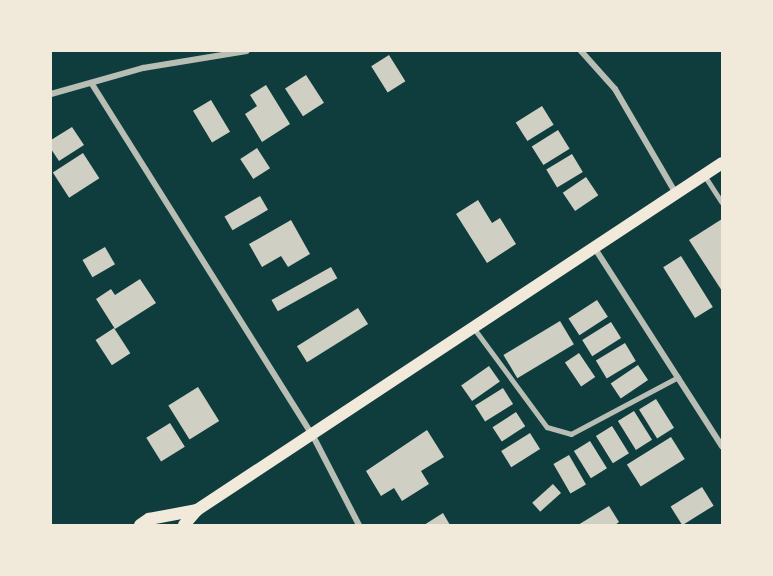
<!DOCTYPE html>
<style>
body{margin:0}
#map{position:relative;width:773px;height:576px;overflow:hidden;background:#0f3d3e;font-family:"Open Sans",sans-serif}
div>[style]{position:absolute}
.building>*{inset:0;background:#cfcfc3;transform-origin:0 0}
.service>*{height:4.5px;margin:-2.25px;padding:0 2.25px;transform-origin:2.25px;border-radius:2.25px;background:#b8beb3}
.minor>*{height:6px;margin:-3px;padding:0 3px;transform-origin:3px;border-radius:3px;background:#b8beb3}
.secondary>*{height:12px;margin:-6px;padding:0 6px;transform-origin:6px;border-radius:6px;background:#f1e9da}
span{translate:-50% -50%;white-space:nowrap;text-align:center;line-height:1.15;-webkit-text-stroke:4.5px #f1e9da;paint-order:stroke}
.frame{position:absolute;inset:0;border:52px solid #f1e9da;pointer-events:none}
</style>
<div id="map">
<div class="building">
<div style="left:389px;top:55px;width:31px;height:21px;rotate:58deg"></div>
<div style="left:306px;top:75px;width:33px;height:25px;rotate:57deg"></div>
<div style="clip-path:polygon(266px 85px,290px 124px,262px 142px,245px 114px,257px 106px,250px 95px)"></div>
<div style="left:211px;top:100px;width:37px;height:21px;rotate:59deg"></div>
<div style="left:542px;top:106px;width:22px;height:31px;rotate:58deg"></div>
<div style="clip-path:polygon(72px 127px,84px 145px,59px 161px,51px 149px,51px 140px)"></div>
<div style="left:558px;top:130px;width:22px;height:31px;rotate:58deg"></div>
<div style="left:257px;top:148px;width:24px;height:20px;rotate:57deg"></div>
<div style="left:83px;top:153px;width:30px;height:36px;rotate:57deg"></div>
<div style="left:572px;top:154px;width:21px;height:30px;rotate:59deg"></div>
<div style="left:586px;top:177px;width:22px;height:28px;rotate:56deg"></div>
<div style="left:260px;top:196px;width:16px;height:41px;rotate:60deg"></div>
<div style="clip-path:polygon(478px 200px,492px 223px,500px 218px,516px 244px,487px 263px,456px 214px)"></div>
<div style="clip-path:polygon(722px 219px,722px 291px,689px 240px)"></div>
<div style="clip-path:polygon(291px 220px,310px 254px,288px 267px,281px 256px,262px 267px,249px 244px)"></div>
<div style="left:105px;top:247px;width:20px;height:26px;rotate:60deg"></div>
<div style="left:681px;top:256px;width:60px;height:21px;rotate:58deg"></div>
<div style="left:331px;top:267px;width:13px;height:68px;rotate:61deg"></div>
<div style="clip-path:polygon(140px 279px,156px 303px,115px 329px,96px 299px,111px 289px,115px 295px)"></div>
<div style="left:597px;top:300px;width:20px;height:34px;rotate:57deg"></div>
<div style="left:358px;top:308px;width:19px;height:72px;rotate:58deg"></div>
<div style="left:560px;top:321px;width:27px;height:66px;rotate:59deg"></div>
<div style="left:611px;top:322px;width:19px;height:34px;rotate:58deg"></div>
<div style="left:114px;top:328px;width:30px;height:22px;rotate:57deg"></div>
<div style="left:625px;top:343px;width:21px;height:34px;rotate:59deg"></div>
<div style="left:579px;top:353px;width:29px;height:17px;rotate:56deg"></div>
<div style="left:638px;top:365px;width:18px;height:33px;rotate:56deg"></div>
<div style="left:489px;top:366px;width:19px;height:34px;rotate:55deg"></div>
<div style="left:198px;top:387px;width:40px;height:35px;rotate:58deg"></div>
<div style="left:503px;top:388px;width:19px;height:33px;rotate:58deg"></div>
<div style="left:656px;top:399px;width:34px;height:20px;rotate:58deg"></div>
<div style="left:634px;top:411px;width:34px;height:19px;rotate:58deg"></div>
<div style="left:516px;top:412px;width:17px;height:28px;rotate:57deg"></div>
<div style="left:170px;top:423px;width:28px;height:28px;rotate:58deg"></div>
<div style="left:612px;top:426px;width:32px;height:19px;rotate:58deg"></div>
<div style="clip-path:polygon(427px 430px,444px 457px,421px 471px,429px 484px,402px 501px,394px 488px,381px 496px,366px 471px)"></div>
<div style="left:530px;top:433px;width:19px;height:34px;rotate:58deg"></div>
<div style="left:671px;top:437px;width:26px;height:52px;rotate:58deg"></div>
<div style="left:590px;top:441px;width:32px;height:19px;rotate:58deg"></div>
<div style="left:569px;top:455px;width:34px;height:18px;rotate:60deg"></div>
<div style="left:553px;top:484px;width:12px;height:28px;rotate:48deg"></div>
<div style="left:702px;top:487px;width:22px;height:37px;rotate:58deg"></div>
<div style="clip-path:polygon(609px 506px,619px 522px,615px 525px,578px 525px)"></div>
<div style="clip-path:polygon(443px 513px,450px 525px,424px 525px)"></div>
</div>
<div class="service">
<div style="left:705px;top:176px;width:31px;rotate:57deg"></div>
<div style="left:474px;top:328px;width:123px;rotate:53.6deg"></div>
<div style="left:547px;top:427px;width:25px;rotate:16deg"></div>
<div style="left:571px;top:434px;width:121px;rotate:-28deg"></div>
</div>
<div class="minor">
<div style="left:581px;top:51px;width:51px;rotate:48.2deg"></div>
<div style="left:615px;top:89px;width:119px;rotate:59.8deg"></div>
<div style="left:92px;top:84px;width:416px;rotate:57.9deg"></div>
<div style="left:313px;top:436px;width:100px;rotate:62.7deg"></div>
<div style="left:51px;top:94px;width:96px;rotate:-15.8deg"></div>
<div style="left:143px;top:68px;width:105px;rotate:-9.3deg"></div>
<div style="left:594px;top:247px;width:237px;rotate:57.3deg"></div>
</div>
<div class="secondary">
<div style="left:140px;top:525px;width:11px;rotate:-34deg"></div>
<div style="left:149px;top:519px;width:49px;rotate:-10.6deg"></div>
<div style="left:184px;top:525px;width:20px;rotate:-49deg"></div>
<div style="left:197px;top:510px;width:629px;rotate:-33.46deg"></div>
</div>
<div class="frame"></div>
</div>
